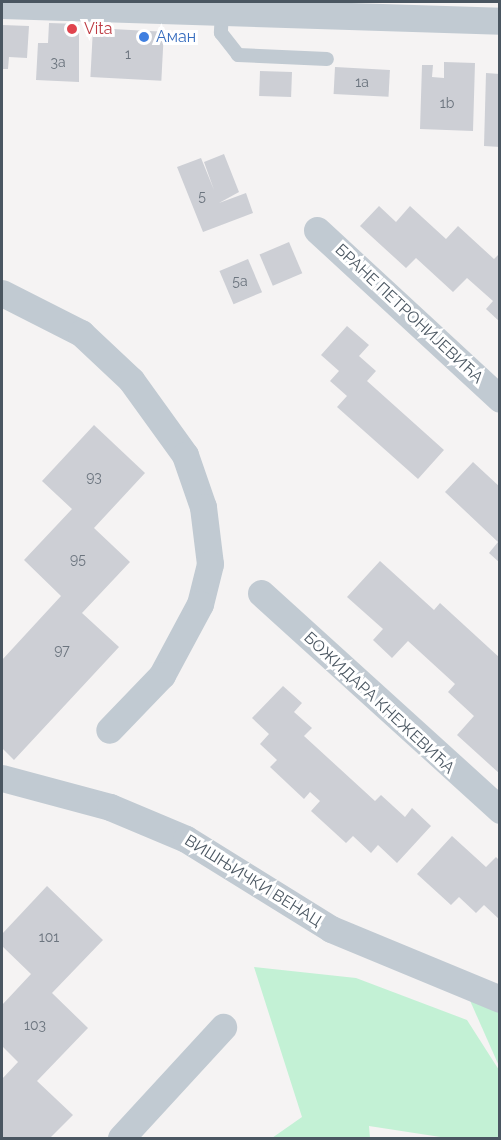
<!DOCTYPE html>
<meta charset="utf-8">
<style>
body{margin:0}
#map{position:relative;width:501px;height:1140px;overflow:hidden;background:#f5f3f3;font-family:Raleway,sans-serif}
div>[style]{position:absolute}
.green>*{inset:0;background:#c3f1d5}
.building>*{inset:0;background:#cdcfd5;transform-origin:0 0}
.service>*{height:14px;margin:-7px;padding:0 7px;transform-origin:7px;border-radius:7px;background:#c1cad2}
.minor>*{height:27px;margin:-13.5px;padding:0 13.5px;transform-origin:13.5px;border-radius:13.5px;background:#c1cad2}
.dots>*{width:16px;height:16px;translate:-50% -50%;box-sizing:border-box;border:3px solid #fff;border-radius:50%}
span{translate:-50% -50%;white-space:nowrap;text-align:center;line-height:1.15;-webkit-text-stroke:6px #fff;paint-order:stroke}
.number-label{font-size:14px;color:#6b747e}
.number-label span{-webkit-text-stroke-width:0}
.health-label{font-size:16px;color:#be3a42}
.left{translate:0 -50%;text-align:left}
.shop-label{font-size:16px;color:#366cbe}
.street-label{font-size:16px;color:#4a5661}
.frame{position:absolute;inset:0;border:3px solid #4a5661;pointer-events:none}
</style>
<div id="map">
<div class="green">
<div style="clip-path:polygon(254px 967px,356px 978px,467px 1020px,499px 1070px,499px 1138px,447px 1138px,369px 1126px,370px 1138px,272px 1138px,302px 1117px)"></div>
<div style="clip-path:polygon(464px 987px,499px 999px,499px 1066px)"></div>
</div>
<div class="building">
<div style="clip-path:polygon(49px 23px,79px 24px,79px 82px,36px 80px,38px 43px,48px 43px)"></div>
<div style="clip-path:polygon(2px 25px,29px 26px,27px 58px,9px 57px,8px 69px,2px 69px)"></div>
<div style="left:93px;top:28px;width:71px;height:49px;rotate:3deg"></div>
<div style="clip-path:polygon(444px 62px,475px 63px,473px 131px,420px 129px,422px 65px,433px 65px,432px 77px,444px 78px)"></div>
<div style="left:335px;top:67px;width:55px;height:27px;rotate:3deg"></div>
<div style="left:260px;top:71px;width:32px;height:25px;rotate:2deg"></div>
<div style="clip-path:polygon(486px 73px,500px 74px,500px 147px,484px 146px)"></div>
<div style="clip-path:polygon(224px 154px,239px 192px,219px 203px,246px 193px,253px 213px,203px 232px,177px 167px,201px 158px,214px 190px,204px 162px)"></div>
<div style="clip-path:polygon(379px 206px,396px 222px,410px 206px,446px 239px,458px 226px,494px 259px,500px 253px,500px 322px,486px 309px,493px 301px,467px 278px,453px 292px,416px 258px,406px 268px,360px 226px)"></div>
<div style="left:289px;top:242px;width:34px;height:32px;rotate:67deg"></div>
<div style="left:248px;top:259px;width:36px;height:31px;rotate:67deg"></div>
<div style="clip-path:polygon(347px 326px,369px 345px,359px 356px,376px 371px,367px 381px,444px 450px,418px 479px,337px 407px,347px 396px,330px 381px,339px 371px,321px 355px)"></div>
<div style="clip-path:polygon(94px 425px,145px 473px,94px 528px,130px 562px,82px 613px,119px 647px,14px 760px,2px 748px,2px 660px,61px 596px,24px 560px,72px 509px,42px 481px)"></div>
<div style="clip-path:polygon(473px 462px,500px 487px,500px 563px,489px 553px,498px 542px,445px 492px)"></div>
<div style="clip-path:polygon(380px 561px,434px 610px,440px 603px,500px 658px,500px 774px,457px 735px,474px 716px,448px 692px,455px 684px,408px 641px,392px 658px,373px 640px,383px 629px,347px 597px)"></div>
<div style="clip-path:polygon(283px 686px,302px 703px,294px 712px,312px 728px,304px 736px,375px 801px,381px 795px,405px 817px,412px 808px,431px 826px,397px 863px,378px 845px,371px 853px,353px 836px,346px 843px,311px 811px,320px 801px,310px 792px,304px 799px,270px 767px,277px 760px,260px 744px,269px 734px,252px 718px)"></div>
<div style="clip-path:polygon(452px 836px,486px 867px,496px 857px,500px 861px,500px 920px,484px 905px,476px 913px,459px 897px,451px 905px,417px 874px)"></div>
<div style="clip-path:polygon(47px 886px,103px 940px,52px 993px,88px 1028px,37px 1081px,73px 1115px,50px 1138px,2px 1138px,2px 1079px,18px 1062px,2px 1046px,2px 1005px,31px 974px,2px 946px,2px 934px)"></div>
</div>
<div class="service">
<div style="left:222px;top:11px;width:22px;rotate:93deg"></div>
<div style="left:221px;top:33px;width:28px;rotate:52deg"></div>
<div style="left:238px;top:55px;width:89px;rotate:2.6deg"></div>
</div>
<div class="minor">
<div style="left:2px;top:5px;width:498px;rotate:1.8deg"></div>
<div style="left:317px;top:230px;width:249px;rotate:42.7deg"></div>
<div style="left:2px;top:293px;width:89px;rotate:26.9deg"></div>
<div style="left:81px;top:333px;width:69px;rotate:43.2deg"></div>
<div style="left:131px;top:380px;width:92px;rotate:54.2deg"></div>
<div style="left:185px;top:455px;width:55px;rotate:70.9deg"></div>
<div style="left:203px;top:507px;width:57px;rotate:83deg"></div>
<div style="left:210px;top:564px;width:41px;rotate:104deg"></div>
<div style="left:200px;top:604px;width:81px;rotate:118.2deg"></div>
<div style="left:162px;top:675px;width:76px;rotate:133.9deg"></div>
<div style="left:261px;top:593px;width:323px;rotate:42.2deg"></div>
<div style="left:2px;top:778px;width:112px;rotate:15deg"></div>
<div style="left:110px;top:807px;width:82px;rotate:22.8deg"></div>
<div style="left:186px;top:839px;width:171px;rotate:31.8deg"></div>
<div style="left:331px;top:929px;width:183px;rotate:22.5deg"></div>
<div style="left:121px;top:1138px;width:151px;rotate:-47.4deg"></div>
</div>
<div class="dots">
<div style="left:72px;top:29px;background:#e0444e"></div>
<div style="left:144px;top:37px;background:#3f7fe0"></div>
</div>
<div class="number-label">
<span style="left:128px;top:54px">1</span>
<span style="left:58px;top:62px">3a</span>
<span style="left:362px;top:82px">1a</span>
<span style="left:447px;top:103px">1b</span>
<span style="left:202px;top:196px">5</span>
<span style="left:240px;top:281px">5a</span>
<span style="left:94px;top:477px">93</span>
<span style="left:78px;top:559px">95</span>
<span style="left:62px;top:650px">97</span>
<span style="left:49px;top:937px">101</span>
<span style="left:35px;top:1025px">103</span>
</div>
<div class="health-label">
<span class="left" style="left:84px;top:29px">Vita</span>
</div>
<div class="shop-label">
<span class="left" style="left:156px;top:37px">Аман</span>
</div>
<div class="street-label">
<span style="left:409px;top:314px;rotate:43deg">БРАНЕ ПЕТРОНИЈЕВИЋА</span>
<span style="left:379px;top:703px;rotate:43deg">БОЖИДАРА КНЕЖЕВИЋА</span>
<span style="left:253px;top:881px;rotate:32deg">ВИШЊИЧКИ ВЕНАЦ</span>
</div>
<div class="frame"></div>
</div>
